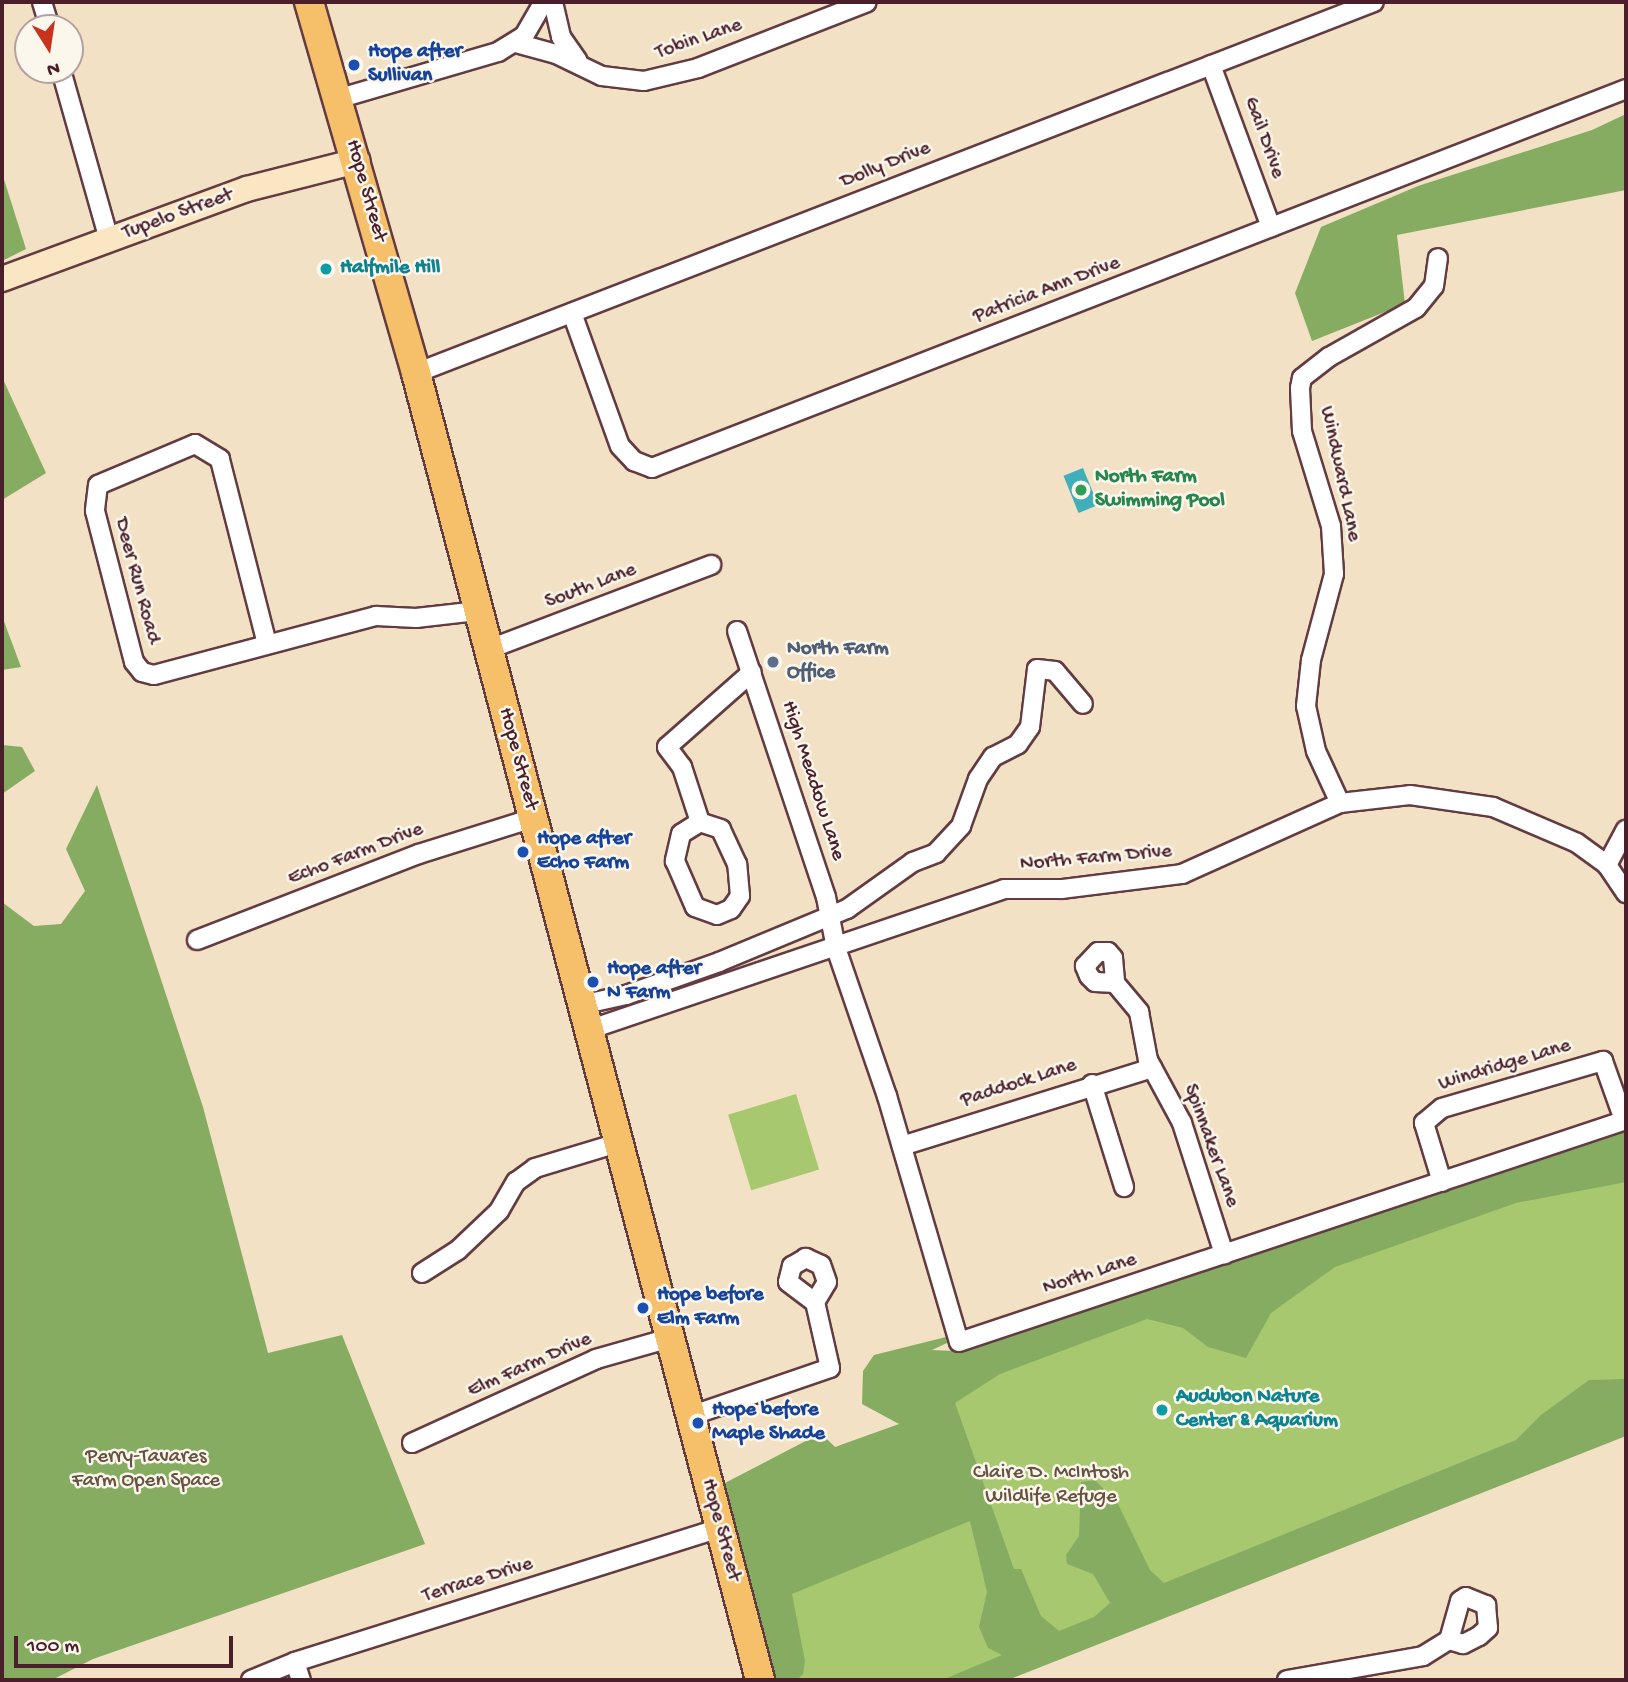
<!DOCTYPE html>
<style>
body{margin:0}
#map{position:relative;width:1628px;height:1682px;overflow:hidden;background:#f2e1c4;font-family:"Gochi Hand",sans-serif}
div>[style]{position:absolute}
.green>*{inset:0;background:#a8c870;transform-origin:0 0}
.forest>*{inset:0;background:#86ac62}
.water>*{inset:0;background:#3fafbb;transform-origin:0 0}
.roads{filter:drop-shadow(2px 0 #633c42) drop-shadow(-2px 0 #633c42) drop-shadow(0 2px #633c42) drop-shadow(0 -2px #633c42)}
.street>*{height:18px;margin:-9px;padding:0 9px;transform-origin:9px;border-radius:9px;background:#fff}
.secondary>*{height:24px;margin:-12px;padding:0 12px;transform-origin:12px;border-radius:12px;background:#fbe6c4}
.primary>*{height:28px;margin:-14px;padding:0 14px;transform-origin:14px;border-radius:14px;background:#f6c06b}
.dots>*{width:19px;height:19px;translate:-50% -50%;box-sizing:border-box;border:4px solid #fbf7ec;border-radius:50%}
span{translate:-50% -50%;white-space:nowrap;text-align:center;line-height:1.15;-webkit-text-stroke:5px #fbf7ec;paint-order:stroke}
.street-label{font-size:21px;color:#4a1f2b}
.transit-label{font-size:21px;color:#164399;font-weight:700}
.left{translate:0 -50%;text-align:left}
.culture-label{font-size:21px;color:#0d838f;font-weight:700}
.leisure-label{font-size:21px;color:#27864d;font-weight:700}
.service-label{font-size:21px;color:#4e5e75;font-weight:700}
.park-label{font-size:21px;color:#665240}
.frame{position:absolute;inset:0;border:4px solid #4a1f2b;pointer-events:none}
.north{position:absolute;left:14px;top:14px;width:70px;height:70px;box-sizing:border-box;background:#fbf7ec;border:2px solid #b4a19f;border-radius:50%;rotate:168deg;font-size:19px;font-weight:700;line-height:28px;text-align:center;color:#4a1f2b}
.north::after{content:'';display:block;margin:auto;width:24px;height:32px;background:#c8321e;clip-path:polygon(50% 0,100% 100%,50% 72%,0 100%)}
.scale{position:absolute;left:14px;top:1636px;width:219px;height:32px;box-sizing:border-box;border:4px solid #4a1f2b;border-top:0;padding-left:9px;font-size:21px;line-height:24px;white-space:nowrap;color:#4a1f2b;-webkit-text-stroke:5px #fbf7ec;paint-order:stroke}
</style>
<div id="map">
<div class="green">
<div style="left:796px;top:1094px;width:79px;height:71px;rotate:73deg"></div>
<div style="clip-path:polygon(1626px 1135px,1626px 1418px,994px 1680px,782px 1680px,732px 1492px,905px 1423px,889px 1374px)"></div>
</div>
<div class="forest">
<div style="clip-path:polygon(1626px 114px,1626px 190px,1397px 235px,1405px 304px,1312px 341px,1295px 293px,1321px 227px,1418px 186px,1592px 130px)"></div>
<div style="clip-path:polygon(2px 173px,26px 249px,2px 261px)"></div>
<div style="clip-path:polygon(2px 377px,46px 473px,2px 500px)"></div>
<div style="clip-path:polygon(2px 616px,21px 667px,2px 670px)"></div>
<div style="clip-path:polygon(2px 745px,22px 747px,35px 771px,2px 794px)"></div>
<div style="clip-path:polygon(97px 785px,203px 1107px,268px 1353px,342px 1335px,425px 1544px,93px 1659px,52px 1680px,2px 1680px,2px 902px,34px 926px,61px 924px,85px 891px,66px 849px)"></div>
<div style="clip-path:polygon(1626px 1120px,1626px 1182px,1516px 1203px,1335px 1267px,1271px 1313px,1246px 1358px,1208px 1347px,1183px 1328px,1147px 1319px,1000px 1374px,955px 1403px,1014px 1569px,1021px 1569px,1041px 1616px,1059px 1631px,1094px 1617px,1110px 1603px,1093px 1574px,1067px 1564px,1066px 1555px,1079px 1536px,1081px 1482px,1095px 1480px,1118px 1504px,1150px 1570px,1164px 1583px,1516px 1440px,1541px 1415px,1589px 1380px,1626px 1379px,1626px 1436px,1008px 1680px,942px 1680px,1002px 1655px,988px 1648px,979px 1627px,987px 1592px,970px 1521px,792px 1594px,805px 1661px,803px 1674px,797px 1680px,776px 1680px,721px 1485px,821px 1433px,835px 1447px,899px 1424px,862px 1404px,863px 1371px,874px 1355px,946px 1337px,947px 1343px,932px 1350px,955px 1351px)"></div>
</div>
<div class="water">
<div style="left:1083px;top:468px;width:40px;height:21px;rotate:68deg"></div>
</div>
<div class="roads">
<div class="street">
<div style="left:42px;top:2px;width:27px;rotate:73deg"></div>
<div style="left:553px;top:2px;width:36px;rotate:77deg"></div>
<div style="left:561px;top:37px;width:29px;rotate:55deg"></div>
<div style="left:516px;top:43px;width:41px;rotate:15.4deg"></div>
<div style="left:556px;top:54px;width:51px;rotate:25.6deg"></div>
<div style="left:602px;top:76px;width:42px;rotate:6.8deg"></div>
<div style="left:644px;top:81px;width:56px;rotate:-13.5deg"></div>
<div style="left:698px;top:68px;width:181px;rotate:-21.3deg"></div>
<div style="left:1211px;top:65px;width:173px;rotate:69.7deg"></div>
<div style="left:61px;top:70px;width:177px;rotate:74.2deg"></div>
<div style="left:337px;top:99px;width:168px;rotate:-16.3deg"></div>
<div style="left:498px;top:52px;width:31px;rotate:-32deg"></div>
<div style="left:524px;top:36px;width:39px;rotate:-60deg"></div>
<div style="left:572px;top:313px;width:141px;rotate:70.2deg"></div>
<div style="left:620px;top:446px;width:21px;rotate:47deg"></div>
<div style="left:634px;top:461px;width:19px;rotate:21deg"></div>
<div style="left:652px;top:468px;width:1045px;rotate:-21.26deg"></div>
<div style="left:416px;top:373px;width:1027px;rotate:-21.17deg"></div>
<div style="left:737px;top:631px;width:280px;rotate:71.5deg"></div>
<div style="left:826px;top:897px;width:52px;rotate:78.9deg"></div>
<div style="left:836px;top:948px;width:157px;rotate:71deg"></div>
<div style="left:887px;top:1096px;width:256px;rotate:73.7deg"></div>
<div style="left:959px;top:1342px;width:703px;rotate:-18.41deg"></div>
<div style="left:267px;top:644px;width:191px;rotate:-104.3deg"></div>
<div style="left:220px;top:459px;width:29px;rotate:-149deg"></div>
<div style="left:195px;top:444px;width:105px;rotate:157.1deg"></div>
<div style="left:98px;top:485px;width:26px;rotate:97deg"></div>
<div style="left:95px;top:511px;width:156px;rotate:75.5deg"></div>
<div style="left:134px;top:662px;width:13px;rotate:51deg"></div>
<div style="left:142px;top:672px;width:12px;rotate:14deg"></div>
<div style="left:154px;top:675px;width:230px;rotate:-14.9deg"></div>
<div style="left:376px;top:616px;width:40px;rotate:2.9deg"></div>
<div style="left:416px;top:618px;width:61px;rotate:-6.5deg"></div>
<div style="left:487px;top:650px;width:240px;rotate:-20.8deg"></div>
<div style="left:1340px;top:803px;width:57px;rotate:-114.8deg"></div>
<div style="left:1316px;top:751px;width:46px;rotate:-102.5deg"></div>
<div style="left:1306px;top:706px;width:46px;rotate:-83.8deg"></div>
<div style="left:1311px;top:660px;width:89px;rotate:-75deg"></div>
<div style="left:1334px;top:574px;width:48px;rotate:-93.6deg"></div>
<div style="left:1331px;top:526px;width:99px;rotate:-107deg"></div>
<div style="left:1302px;top:431px;width:43px;rotate:-92.7deg"></div>
<div style="left:1300px;top:388px;width:10px;rotate:-79deg"></div>
<div style="left:1302px;top:378px;width:34px;rotate:-38deg"></div>
<div style="left:1329px;top:357px;width:100px;rotate:-29.4deg"></div>
<div style="left:1416px;top:308px;width:28px;rotate:-51deg"></div>
<div style="left:1434px;top:286px;width:28px;rotate:-82deg"></div>
<div style="left:700px;top:822px;width:22px;rotate:148deg"></div>
<div style="left:681px;top:834px;width:28px;rotate:103deg"></div>
<div style="left:675px;top:861px;width:50px;rotate:66.5deg"></div>
<div style="left:695px;top:907px;width:23px;rotate:20deg"></div>
<div style="left:717px;top:915px;width:15px;rotate:-23deg"></div>
<div style="left:731px;top:909px;width:16px;rotate:-55deg"></div>
<div style="left:740px;top:896px;width:32px;rotate:-95deg"></div>
<div style="left:737px;top:864px;width:38px;rotate:-115deg"></div>
<div style="left:721px;top:829px;width:22px;rotate:-162deg"></div>
<div style="left:700px;top:822px;width:58px;rotate:-108.1deg"></div>
<div style="left:682px;top:767px;width:25px;rotate:-127deg"></div>
<div style="left:667px;top:747px;width:113px;rotate:-41.4deg"></div>
<div style="left:1607px;top:865px;width:40px;rotate:-62deg"></div>
<div style="left:197px;top:940px;width:238px;rotate:-21.2deg"></div>
<div style="left:419px;top:854px;width:120px;rotate:-17.5deg"></div>
<div style="left:1098px;top:952px;width:10px"></div>
<div style="left:1108px;top:952px;width:8px;rotate:50deg"></div>
<div style="left:1113px;top:958px;width:25px;rotate:85deg"></div>
<div style="left:1115px;top:983px;width:20px;rotate:-177deg"></div>
<div style="left:1095px;top:982px;width:8px;rotate:-135deg"></div>
<div style="left:1089px;top:976px;width:11px;rotate:-112deg"></div>
<div style="left:1085px;top:966px;width:19px;rotate:-47deg"></div>
<div style="left:1115px;top:983px;width:38px;rotate:50deg"></div>
<div style="left:1139px;top:1012px;width:49px;rotate:79.4deg"></div>
<div style="left:1148px;top:1060px;width:72px;rotate:61.6deg"></div>
<div style="left:1182px;top:1123px;width:138px;rotate:72.2deg"></div>
<div style="left:581px;top:1005px;width:46px;rotate:-12.5deg"></div>
<div style="left:626px;top:995px;width:99px;rotate:-19.5deg"></div>
<div style="left:719px;top:962px;width:139px;rotate:-22.5deg"></div>
<div style="left:847px;top:909px;width:81px;rotate:-35.5deg"></div>
<div style="left:913px;top:862px;width:25px;rotate:-21deg"></div>
<div style="left:936px;top:853px;width:37px;rotate:-47deg"></div>
<div style="left:961px;top:826px;width:50px;rotate:-70.1deg"></div>
<div style="left:978px;top:779px;width:27px;rotate:-56deg"></div>
<div style="left:993px;top:757px;width:28px;rotate:-27deg"></div>
<div style="left:1018px;top:744px;width:21px;rotate:-55deg"></div>
<div style="left:1030px;top:727px;width:58px;rotate:-83.1deg"></div>
<div style="left:1037px;top:669px;width:18px;rotate:6deg"></div>
<div style="left:1055px;top:671px;width:43px;rotate:49.7deg"></div>
<div style="left:588px;top:1030px;width:439px;rotate:-18.7deg"></div>
<div style="left:1004px;top:889px;width:58px"></div>
<div style="left:1062px;top:889px;width:121px;rotate:-7.1deg"></div>
<div style="left:1182px;top:874px;width:173px;rotate:-24.2deg"></div>
<div style="left:1340px;top:803px;width:70px;rotate:-6.5deg"></div>
<div style="left:1410px;top:795px;width:84px;rotate:8.2deg"></div>
<div style="left:1493px;top:807px;width:91px;rotate:23.2deg"></div>
<div style="left:1577px;top:843px;width:37px;rotate:36deg"></div>
<div style="left:1607px;top:865px;width:34px;rotate:56deg"></div>
<div style="left:1092px;top:1084px;width:108px;rotate:72.7deg"></div>
<div style="left:902px;top:1146px;width:262px;rotate:-17.3deg"></div>
<div style="left:1442px;top:1182px;width:62px;rotate:-107deg"></div>
<div style="left:1424px;top:1123px;width:23px;rotate:-40deg"></div>
<div style="left:1442px;top:1108px;width:168px;rotate:-16.3deg"></div>
<div style="left:1603px;top:1061px;width:63px;rotate:70.4deg"></div>
<div style="left:422px;top:1273px;width:43px;rotate:-32.6deg"></div>
<div style="left:458px;top:1250px;width:57px;rotate:-43.6deg"></div>
<div style="left:499px;top:1211px;width:34px;rotate:-60deg"></div>
<div style="left:516px;top:1182px;width:24px;rotate:-36deg"></div>
<div style="left:535px;top:1168px;width:87px;rotate:-16.8deg"></div>
<div style="left:690px;top:1416px;width:148px;rotate:-18.9deg"></div>
<div style="left:830px;top:1368px;width:68px;rotate:-102.8deg"></div>
<div style="left:815px;top:1302px;width:23px;rotate:-59deg"></div>
<div style="left:827px;top:1282px;width:18px;rotate:-109deg"></div>
<div style="left:821px;top:1265px;width:17px;rotate:-155deg"></div>
<div style="left:806px;top:1258px;width:16px;rotate:150deg"></div>
<div style="left:792px;top:1266px;width:16px;rotate:104deg"></div>
<div style="left:788px;top:1282px;width:34px;rotate:37deg"></div>
<div style="left:412px;top:1443px;width:202px;rotate:-24.5deg"></div>
<div style="left:596px;top:1359px;width:77px;rotate:-15.8deg"></div>
<div style="left:295px;top:1662px;width:19px;rotate:72deg"></div>
<div style="left:251px;top:1680px;width:48px;rotate:-22.2deg"></div>
<div style="left:295px;top:1662px;width:445px;rotate:-17.5deg"></div>
<div style="left:1287px;top:1680px;width:138px;rotate:-10deg"></div>
<div style="left:1423px;top:1656px;width:31px;rotate:-32deg"></div>
<div style="left:1449px;top:1640px;width:41px;rotate:-74.2deg"></div>
<div style="left:1460px;top:1601px;width:7px;rotate:-34deg"></div>
<div style="left:1466px;top:1597px;width:22px;rotate:22deg"></div>
<div style="left:1486px;top:1605px;width:23px;rotate:85deg"></div>
<div style="left:1488px;top:1628px;width:12px;rotate:138deg"></div>
<div style="left:1479px;top:1636px;width:18px;rotate:153deg"></div>
<div style="left:1463px;top:1644px;width:15px;rotate:-164deg"></div>
</div>
<div class="secondary">
<div style="left:2px;top:279px;width:261px;rotate:-20.2deg"></div>
<div style="left:247px;top:189px;width:114px;rotate:-14.3deg"></div>
</div>
<div class="primary">
<div style="left:309px;top:2px;width:386px;rotate:73.9deg"></div>
<div style="left:416px;top:373px;width:1352px;rotate:75.25deg"></div>
</div>
</div>
<div class="dots">
<div style="left:354px;top:65px;background:#1a4fb4"></div>
<div style="left:326px;top:269px;background:#0f9aa8"></div>
<div style="left:1081px;top:490px;background:#2e9e5b"></div>
<div style="left:773px;top:662px;background:#5c6f8a"></div>
<div style="left:523px;top:852px;background:#1a4fb4"></div>
<div style="left:593px;top:982px;background:#1a4fb4"></div>
<div style="left:643px;top:1308px;background:#1a4fb4"></div>
<div style="left:1162px;top:1410px;background:#0f9aa8"></div>
<div style="left:698px;top:1423px;background:#1a4fb4"></div>
</div>
<div class="street-label">
<span style="left:699px;top:40px;rotate:-19deg">Tobin Lane</span>
<span style="left:1263px;top:138px;rotate:70deg">Gail Drive</span>
<span style="left:886px;top:166px;rotate:-22deg">Dolly Drive</span>
<span style="left:365px;top:191px;rotate:74deg">Hope Street</span>
<span style="left:178px;top:215px;rotate:-20deg">Tupelo Street</span>
<span style="left:1047px;top:291px;rotate:-21deg">Patricia Ann Drive</span>
<span style="left:1339px;top:474px;rotate:78deg">Windward Lane</span>
<span style="left:136px;top:581px;rotate:75deg">Deer Run Road</span>
<span style="left:591px;top:587px;rotate:-21deg">South Lane</span>
<span style="left:517px;top:759px;rotate:75deg">Hope Street</span>
<span style="left:812px;top:781px;rotate:72deg">High Meadow Lane</span>
<span style="left:356px;top:855px;rotate:-21deg">Echo Farm Drive</span>
<span style="left:1096px;top:859px;rotate:-5deg">North Farm Drive</span>
<span style="left:1505px;top:1066px;rotate:-17deg">Windridge Lane</span>
<span style="left:1019px;top:1084px;rotate:-18deg">Paddock Lane</span>
<span style="left:1210px;top:1146px;rotate:70deg">Spinnaker Lane</span>
<span style="left:1090px;top:1275px;rotate:-18deg">North Lane</span>
<span style="left:530px;top:1366px;rotate:-24deg">Elm Farm Drive</span>
<span style="left:720px;top:1530px;rotate:75deg">Hope Street</span>
<span style="left:478px;top:1581px;rotate:-17deg">Terrace Drive</span>
</div>
<div class="transit-label">
<span class="left" style="left:368px;top:65px">Hope after<br>Sullivan</span>
<span class="left" style="left:537px;top:852px">Hope after<br>Echo Farm</span>
<span class="left" style="left:607px;top:982px">Hope after<br>N Farm</span>
<span class="left" style="left:657px;top:1308px">Hope before<br>Elm Farm</span>
<span class="left" style="left:712px;top:1423px">Hope before<br>Maple Shade</span>
</div>
<div class="culture-label">
<span class="left" style="left:340px;top:269px">Halfmile Hill</span>
<span class="left" style="left:1176px;top:1410px">Audubon Nature<br>Center &amp; Aquarium</span>
</div>
<div class="leisure-label">
<span class="left" style="left:1095px;top:490px">North Farm<br>Swimming Pool</span>
</div>
<div class="service-label">
<span class="left" style="left:787px;top:662px">North Farm<br>Office</span>
</div>
<div class="park-label">
<span style="left:146px;top:1470px">Perry-Tavares<br>Farm Open Space</span>
<span style="left:1051px;top:1486px">Claire D. McIntosh<br>Wildlife Refuge</span>
</div>
<div class="frame"></div>
<div class="north">N</div>
<div class="scale">100 m</div>
</div>
